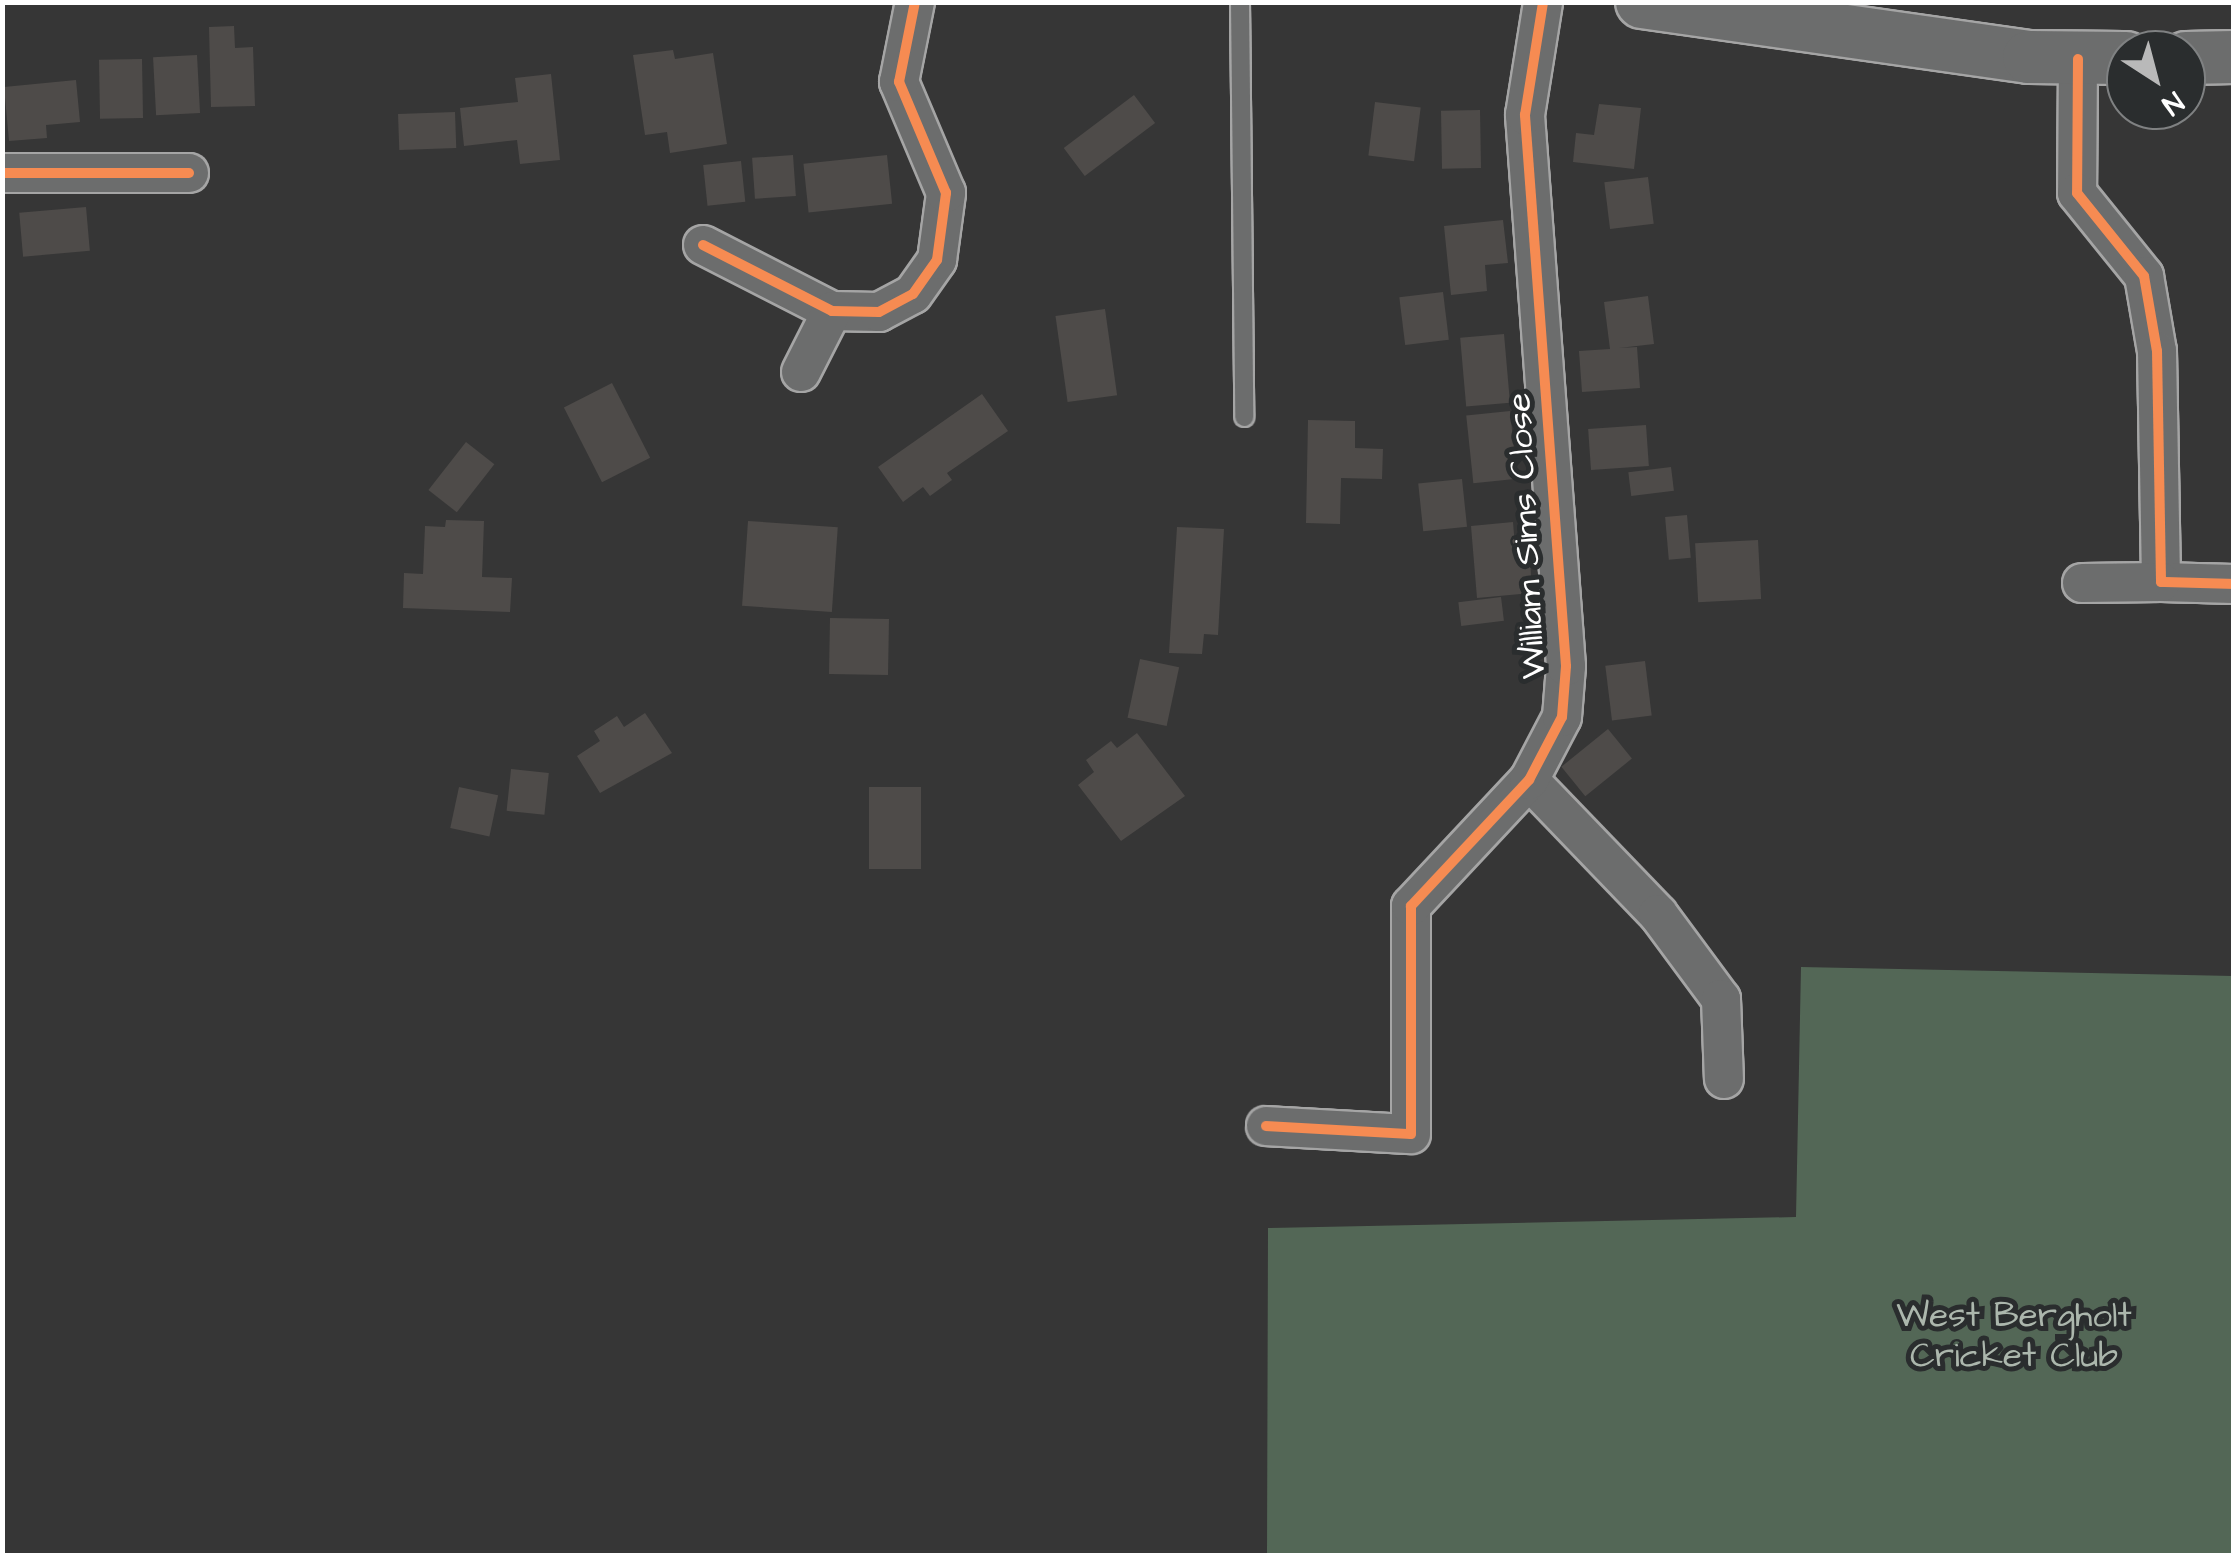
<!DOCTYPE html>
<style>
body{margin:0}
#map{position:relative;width:2236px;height:1558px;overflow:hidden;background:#363636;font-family:"Architects Daughter",sans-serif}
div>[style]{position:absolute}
.green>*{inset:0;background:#536756}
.building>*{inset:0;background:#4e4b49;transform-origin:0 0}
.roads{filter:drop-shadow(2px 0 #a5a5a5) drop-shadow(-2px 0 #a5a5a5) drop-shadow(0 2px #a5a5a5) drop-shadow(0 -2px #a5a5a5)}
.service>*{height:18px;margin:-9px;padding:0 9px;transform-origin:9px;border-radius:9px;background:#6c6d6d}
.minor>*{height:38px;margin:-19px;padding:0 19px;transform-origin:19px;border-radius:19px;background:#6c6d6d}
.secondary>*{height:52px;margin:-26px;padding:0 26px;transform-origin:26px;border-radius:26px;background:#6c6d6d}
.cycleway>*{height:10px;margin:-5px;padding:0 5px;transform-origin:5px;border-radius:5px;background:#f68b52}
span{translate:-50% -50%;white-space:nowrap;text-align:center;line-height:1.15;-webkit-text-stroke:10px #2a2d2e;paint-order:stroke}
.street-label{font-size:35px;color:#fff}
.park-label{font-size:35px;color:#acb7ad}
.frame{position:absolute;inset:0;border:5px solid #fff;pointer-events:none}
.north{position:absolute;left:2106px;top:30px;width:100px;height:100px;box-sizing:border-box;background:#2a2d2e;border:2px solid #7f8182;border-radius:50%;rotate:144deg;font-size:28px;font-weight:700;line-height:40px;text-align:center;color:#fff}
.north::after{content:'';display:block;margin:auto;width:35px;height:45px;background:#b9b9b9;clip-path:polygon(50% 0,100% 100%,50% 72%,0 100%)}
</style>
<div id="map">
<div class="green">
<div style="clip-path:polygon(1801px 967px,2233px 976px,2233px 1555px,1267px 1555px,1268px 1228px,1796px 1217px)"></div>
</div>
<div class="building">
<div style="clip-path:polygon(234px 26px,235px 48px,253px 47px,255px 106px,211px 107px,209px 27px)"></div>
<div style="clip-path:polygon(673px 50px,675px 59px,713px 53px,727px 144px,670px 153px,667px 132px,645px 135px,633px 55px)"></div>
<div style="left:197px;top:55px;width:58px;height:44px;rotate:87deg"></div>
<div style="left:142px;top:59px;width:59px;height:43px;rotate:89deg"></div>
<div style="clip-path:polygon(551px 74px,560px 160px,520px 164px,517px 140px,464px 146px,460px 108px,518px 102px,515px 78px)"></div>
<div style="clip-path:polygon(76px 80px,80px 122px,46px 125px,47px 138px,9px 141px,4px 87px)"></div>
<div style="left:1134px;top:95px;width:35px;height:88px;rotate:53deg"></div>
<div style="left:1375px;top:102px;width:46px;height:54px;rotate:7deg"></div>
<div style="clip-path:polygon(1599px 104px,1641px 108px,1634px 169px,1573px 162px,1576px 133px,1594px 135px)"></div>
<div style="left:1480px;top:110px;width:58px;height:39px;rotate:89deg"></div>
<div style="left:455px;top:112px;width:36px;height:57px;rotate:88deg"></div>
<div style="left:793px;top:155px;width:41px;height:41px;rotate:86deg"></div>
<div style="left:887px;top:155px;width:49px;height:84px;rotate:84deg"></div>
<div style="left:741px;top:161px;width:41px;height:38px;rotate:84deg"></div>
<div style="left:1648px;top:177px;width:47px;height:44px;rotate:83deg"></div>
<div style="left:86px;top:207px;width:44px;height:67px;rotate:85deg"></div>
<div style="clip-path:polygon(1503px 220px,1508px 263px,1485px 265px,1487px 291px,1451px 295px,1444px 226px)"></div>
<div style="left:1443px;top:292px;width:48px;height:44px;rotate:83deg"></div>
<div style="clip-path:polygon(1648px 296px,1654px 344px,1619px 348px,1637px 347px,1640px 388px,1582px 392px,1579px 351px,1610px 349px,1604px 302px)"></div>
<div style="left:1105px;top:309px;width:87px;height:50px;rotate:82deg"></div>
<div style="left:1504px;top:334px;width:69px;height:44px;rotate:85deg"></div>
<div style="left:612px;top:383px;width:84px;height:54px;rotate:63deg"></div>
<div style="clip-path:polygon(982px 394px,1008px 431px,947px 473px,952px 480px,930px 496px,923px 487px,903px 502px,878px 467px)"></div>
<div style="left:1510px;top:411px;width:68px;height:44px;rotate:84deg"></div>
<div style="clip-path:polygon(1308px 420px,1355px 421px,1355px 448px,1383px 449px,1382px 479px,1341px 478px,1340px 524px,1306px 523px)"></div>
<div style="left:1646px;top:425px;width:41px;height:58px;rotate:86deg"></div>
<div style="left:466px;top:442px;width:36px;height:61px;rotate:38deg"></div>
<div style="left:1671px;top:467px;width:24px;height:43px;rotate:83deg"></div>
<div style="left:1462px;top:479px;width:48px;height:44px;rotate:84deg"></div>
<div style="left:1687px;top:515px;width:43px;height:22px;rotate:85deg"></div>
<div style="clip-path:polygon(446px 520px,484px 521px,482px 577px,512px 578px,510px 612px,403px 608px,404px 573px,423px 574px,425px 526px,445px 527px)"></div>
<div style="left:748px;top:521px;width:90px;height:85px;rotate:4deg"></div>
<div style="clip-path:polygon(1513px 522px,1516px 559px,1530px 557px,1532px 593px,1477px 598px,1471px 526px)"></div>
<div style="clip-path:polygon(1177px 527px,1224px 529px,1218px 635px,1204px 634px,1202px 654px,1169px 653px)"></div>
<div style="left:1758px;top:540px;width:59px;height:63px;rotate:87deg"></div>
<div style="left:1501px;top:597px;width:24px;height:43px;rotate:83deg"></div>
<div style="left:830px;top:618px;width:59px;height:56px;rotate:1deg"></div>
<div style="left:1140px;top:659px;width:40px;height:60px;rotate:12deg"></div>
<div style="left:1645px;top:661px;width:55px;height:40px;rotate:83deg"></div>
<div style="clip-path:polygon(645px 713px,672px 753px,600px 793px,577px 756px,600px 741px,594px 731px,617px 716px,624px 727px)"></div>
<div style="left:1608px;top:729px;width:38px;height:60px;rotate:51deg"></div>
<div style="clip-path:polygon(1137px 733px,1185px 796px,1121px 841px,1078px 785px,1094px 772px,1086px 760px,1111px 741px,1117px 748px)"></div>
<div style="left:511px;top:769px;width:38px;height:42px;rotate:6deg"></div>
<div style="left:459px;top:787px;width:40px;height:42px;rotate:12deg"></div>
<div style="left:869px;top:787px;width:52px;height:82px"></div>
</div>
<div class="roads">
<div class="service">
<div style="left:1240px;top:2px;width:415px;rotate:89.4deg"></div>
</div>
<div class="minor">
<div style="left:2078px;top:59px;width:134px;rotate:90.4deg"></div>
<div style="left:2077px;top:193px;width:107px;rotate:51.1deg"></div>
<div style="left:2144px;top:276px;width:76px;rotate:80.2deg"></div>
<div style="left:2157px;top:351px;width:231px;rotate:89deg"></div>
<div style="left:2161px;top:582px;width:73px;rotate:1.6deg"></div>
<div style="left:2px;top:173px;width:187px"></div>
<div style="left:703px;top:245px;width:145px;rotate:27.1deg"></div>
<div style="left:832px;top:311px;width:47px;rotate:1.2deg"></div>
<div style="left:879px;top:312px;width:38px;rotate:-28deg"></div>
<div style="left:913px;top:294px;width:42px;rotate:-54.8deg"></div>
<div style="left:937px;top:260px;width:68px;rotate:-82.3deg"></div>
<div style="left:946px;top:193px;width:121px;rotate:-112.9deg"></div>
<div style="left:899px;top:82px;width:82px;rotate:-78.7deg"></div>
<div style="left:801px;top:372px;width:68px;rotate:-63.1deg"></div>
<div style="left:2082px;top:583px;width:79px;rotate:-0.7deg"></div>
<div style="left:1529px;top:780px;width:186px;rotate:46.1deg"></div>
<div style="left:1658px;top:914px;width:106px;rotate:53.5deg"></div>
<div style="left:1721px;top:999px;width:80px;rotate:87.9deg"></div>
<div style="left:1266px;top:1126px;width:145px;rotate:3.2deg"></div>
<div style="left:1411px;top:1134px;width:228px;rotate:-90deg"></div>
<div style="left:1411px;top:906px;width:173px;rotate:-46.9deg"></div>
<div style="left:1529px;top:780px;width:71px;rotate:-62.4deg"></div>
<div style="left:1562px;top:717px;width:51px;rotate:-85.5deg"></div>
<div style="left:1566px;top:666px;width:553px;rotate:-94.26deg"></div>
<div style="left:1525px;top:115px;width:114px;rotate:-80.9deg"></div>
</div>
<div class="secondary">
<div style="left:1642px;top:2px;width:391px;rotate:8.1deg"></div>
<div style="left:2029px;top:57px;width:97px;rotate:0.6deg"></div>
<div style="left:2186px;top:58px;width:48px;rotate:-1.2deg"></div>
</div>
</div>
<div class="cycleway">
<div style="left:2078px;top:59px;width:134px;rotate:90.4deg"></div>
<div style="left:2077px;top:193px;width:107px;rotate:51.1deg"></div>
<div style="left:2144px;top:276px;width:76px;rotate:80.2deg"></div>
<div style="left:2157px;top:351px;width:231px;rotate:89deg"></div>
<div style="left:2161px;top:582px;width:73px;rotate:1.6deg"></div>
<div style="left:2px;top:173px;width:187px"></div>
<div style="left:703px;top:245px;width:145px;rotate:27.1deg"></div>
<div style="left:832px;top:311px;width:47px;rotate:1.2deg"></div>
<div style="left:879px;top:312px;width:38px;rotate:-28deg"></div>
<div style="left:913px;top:294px;width:42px;rotate:-54.8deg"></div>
<div style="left:937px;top:260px;width:68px;rotate:-82.3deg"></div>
<div style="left:946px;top:193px;width:121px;rotate:-112.9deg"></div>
<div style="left:899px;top:82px;width:82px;rotate:-78.7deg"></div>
<div style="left:1266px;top:1126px;width:145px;rotate:3.2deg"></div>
<div style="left:1411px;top:1134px;width:228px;rotate:-90deg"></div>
<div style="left:1411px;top:906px;width:173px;rotate:-46.9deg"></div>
<div style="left:1529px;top:780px;width:71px;rotate:-62.4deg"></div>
<div style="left:1562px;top:717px;width:51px;rotate:-85.5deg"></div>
<div style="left:1566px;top:666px;width:553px;rotate:-94.26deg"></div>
<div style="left:1525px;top:115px;width:114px;rotate:-80.9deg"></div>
</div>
<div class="street-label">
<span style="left:1527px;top:536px;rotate:-93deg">William Sims Close</span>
</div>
<div class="park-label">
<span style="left:2014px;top:1336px">West Bergholt<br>Cricket Club</span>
</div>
<div class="frame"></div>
<div class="north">N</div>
</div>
